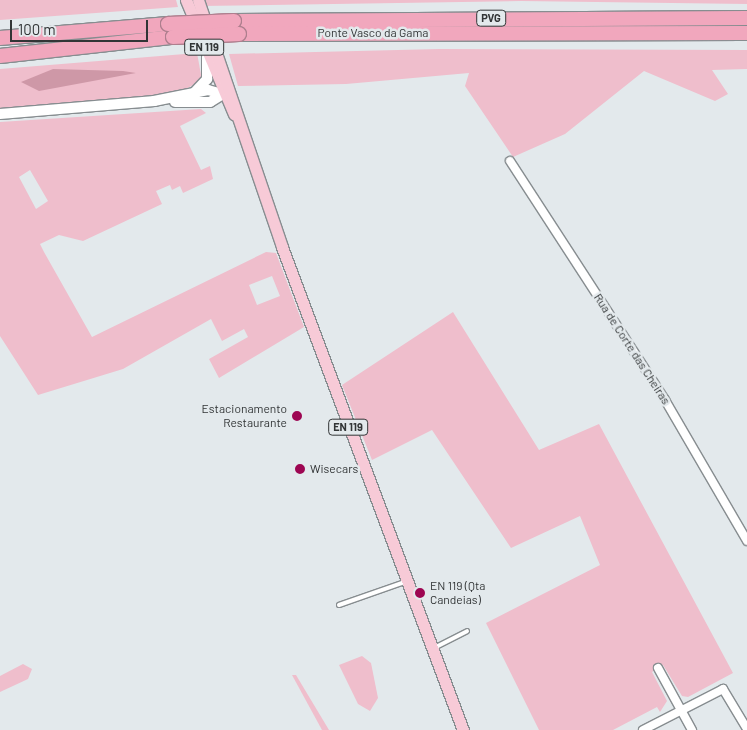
<!DOCTYPE html>
<style>
body{margin:0}
#map{position:relative;width:747px;height:730px;overflow:hidden;background:#e3e9ec;font-family:Barlow,sans-serif}
div>[style]{position:absolute}
.green>*{inset:0;background:#efbecc}
.forest>*{inset:0;background:#ce98a7}
.roads{filter:drop-shadow(1px 0 #878d90) drop-shadow(-1px 0 #878d90) drop-shadow(0 1px #878d90) drop-shadow(0 -1px #878d90)}
.lane>*{height:4px;margin:-2px;padding:0 2px;transform-origin:2px;border-radius:2px;background:#fff}
.street>*{height:8px;margin:-4px;padding:0 4px;transform-origin:4px;border-radius:4px;background:#fff}
.secondary>*{height:10px;margin:-5px;padding:0 5px;transform-origin:5px;border-radius:5px;background:#fff}
.primary>*{height:11px;margin:-5.5px;padding:0 5.5px;transform-origin:5.5px;border-radius:5.5px;background:#f7cad7}
.highway>*{height:14px;margin:-7px;padding:0 7px;transform-origin:7px;border-radius:7px;background:#f1a7bd}
.bridges{filter:drop-shadow(1px 0 #ae7f8e) drop-shadow(-1px 0 #ae7f8e) drop-shadow(0 1px #ae7f8e) drop-shadow(0 -1px #ae7f8e)}
.highway-bridge>*{height:14px;margin:-7px;padding:0 7px;transform-origin:7px;border-radius:7px;background:#f1a7bd}
.dots>*{width:14px;height:14px;translate:-50% -50%;box-sizing:border-box;border:2px solid #e3e9ec;border-radius:50%}
span{translate:-50% -50%;white-space:nowrap;text-align:center;line-height:1.15;-webkit-text-stroke:5px #e3e9ec;paint-order:stroke}
.shield-label span{padding:1px 4px;background:#e3e9ec;border:1px solid;border-radius:4px;-webkit-text-stroke-width:0}
.shield-label{font-size:11px;color:#323536;font-weight:700}
.street-label{font-size:12px;color:#323536}
.poi-label{font-size:12px;color:#323536}
.right{translate:-100% -50%;text-align:right}
.left{translate:0 -50%;text-align:left}
.scale{position:absolute;left:10px;top:20px;width:138px;height:22px;box-sizing:border-box;border:2px solid #323536;border-top:0;padding-left:6px;font-size:15px;line-height:18px;white-space:nowrap;color:#323536;-webkit-text-stroke:4px #e3e9ec;paint-order:stroke}
</style>
<div id="map">
<div class="green">
<div style="clip-path:polygon(0 0,176px 0,178px 7px,0 20px)"></div>
<div style="clip-path:polygon(198px 0,747px 0,747px 4px,521px 1px,200px 6px)"></div>
<div style="clip-path:polygon(439px 49px,747px 50px,747px 69px,712px 70px,728px 94px,715px 101px,644px 71px,565px 134px,513px 157px,465px 86px,469px 73px,346px 84px,238px 86px,229px 54px)"></div>
<div style="clip-path:polygon(197px 53px,202px 80px,177px 94px,0 110px,0 69px)"></div>
<div style="clip-path:polygon(evenodd,201px 109px,206px 113px,180px 126px,201px 170px,210px 166px,213px 179px,183px 193px,180px 186px,172px 190px,170px 185px,156px 191px,162px 204px,83px 241px,59px 235px,40px 244px,44px 252px,92px 337px,266px 252px,276px 253px,304px 327px,219px 378px,209px 359px,248px 337px,244px 329px,222px 341px,211px 319px,123px 369px,38px 395px,0 336px,0 122px,201px 109px,30px 170px,48px 201px,36px 209px,19px 177px,30px 170px,201px 109px,272px 276px,280px 296px,257px 305px,249px 285px,272px 276px)"></div>
<div style="clip-path:polygon(453px 312px,539px 450px,599px 424px,733px 673px,688px 697px,682px 696px,663px 665px,652px 672px,667px 701px,660px 712px,657px 707px,613px 730px,539px 730px,486px 623px,600px 565px,580px 516px,511px 548px,432px 430px,372px 460px,342px 385px)"></div>
<div style="clip-path:polygon(362px 656px,371px 663px,378px 698px,370px 711px,358px 704px,339px 665px)"></div>
<div style="clip-path:polygon(23px 664px,32px 669px,28px 679px,0 692px,0 676px)"></div>
<div style="clip-path:polygon(292px 675px,296px 675px,329px 730px,322px 730px)"></div>
</div>
<div class="forest">
<div style="clip-path:polygon(53px 69px,123px 71px,136px 73px,39px 91px,21px 82px)"></div>
</div>
<div class="roads">
<div class="lane">
<div style="left:339px;top:605px;width:70px;rotate:-19.2deg"></div>
<div style="left:434px;top:648px;width:37px;rotate:-27deg"></div>
</div>
<div class="street">
<div style="left:510px;top:161px;width:285px;rotate:57deg"></div>
<div style="left:665px;top:400px;width:163px;rotate:59.8deg"></div>
<div style="left:658px;top:668px;width:71px;rotate:61.3deg"></div>
<div style="left:643px;top:730px;width:90px;rotate:-27.1deg"></div>
<div style="left:723px;top:689px;width:47px;rotate:59deg"></div>
</div>
<div class="secondary">
<div style="left:195px;top:92px;width:18px;rotate:-47deg"></div>
<div style="left:207px;top:79px;width:22px;rotate:-90deg"></div>
<div style="left:175px;top:102px;width:35px"></div>
<div style="left:210px;top:102px;width:19px;rotate:-32deg"></div>
<div style="left:0;top:114px;width:155px;rotate:-4.8deg"></div>
<div style="left:154px;top:101px;width:55px;rotate:-11.5deg"></div>
<div style="left:208px;top:90px;width:15px;rotate:16deg"></div>
</div>
<div class="primary">
<div style="left:186px;top:0;width:124px;rotate:67.2deg"></div>
<div style="left:198px;top:0;width:261px;rotate:71.2deg"></div>
<div style="left:282px;top:247px;width:516px;rotate:69.46deg"></div>
</div>
<div class="highway">
<div style="left:234px;top:21px;width:513px;rotate:-0.34deg"></div>
<div style="left:239px;top:34px;width:508px;rotate:-0.11deg"></div>
<div style="left:0;top:38px;width:169px;rotate:-4.8deg"></div>
<div style="left:0;top:56px;width:174px;rotate:-6.3deg"></div>
</div>
</div>
<div class="bridges">
<div class="highway-bridge">
<div style="left:168px;top:24px;width:66px;rotate:-2.6deg"></div>
<div style="left:173px;top:37px;width:66px;rotate:-2.6deg"></div>
</div>
</div>
<div class="dots">
<div style="left:297px;top:416px;background:#9d0652"></div>
<div style="left:300px;top:469px;background:#9d0652"></div>
<div style="left:420px;top:593px;background:#9d0652"></div>
</div>
<div class="shield-label">
<span style="left:491px;top:18px">PVG</span>
<span style="left:204px;top:47px">EN 119</span>
<span style="left:348px;top:427px">EN 119</span>
</div>
<div class="street-label">
<span style="left:373px;top:33px">Ponte Vasco da Gama</span>
<span style="left:632px;top:349px;rotate:57deg">Rua de Corte das Cheiras</span>
</div>
<div class="poi-label">
<span class="right" style="left:287px;top:416px">Estacionamento<br>Restaurante</span>
<span class="left" style="left:310px;top:469px">Wisecars</span>
<span class="left" style="left:430px;top:593px">EN 119 (Qta<br>Candeias)</span>
</div>
<div class="scale">100 m</div>
</div>
